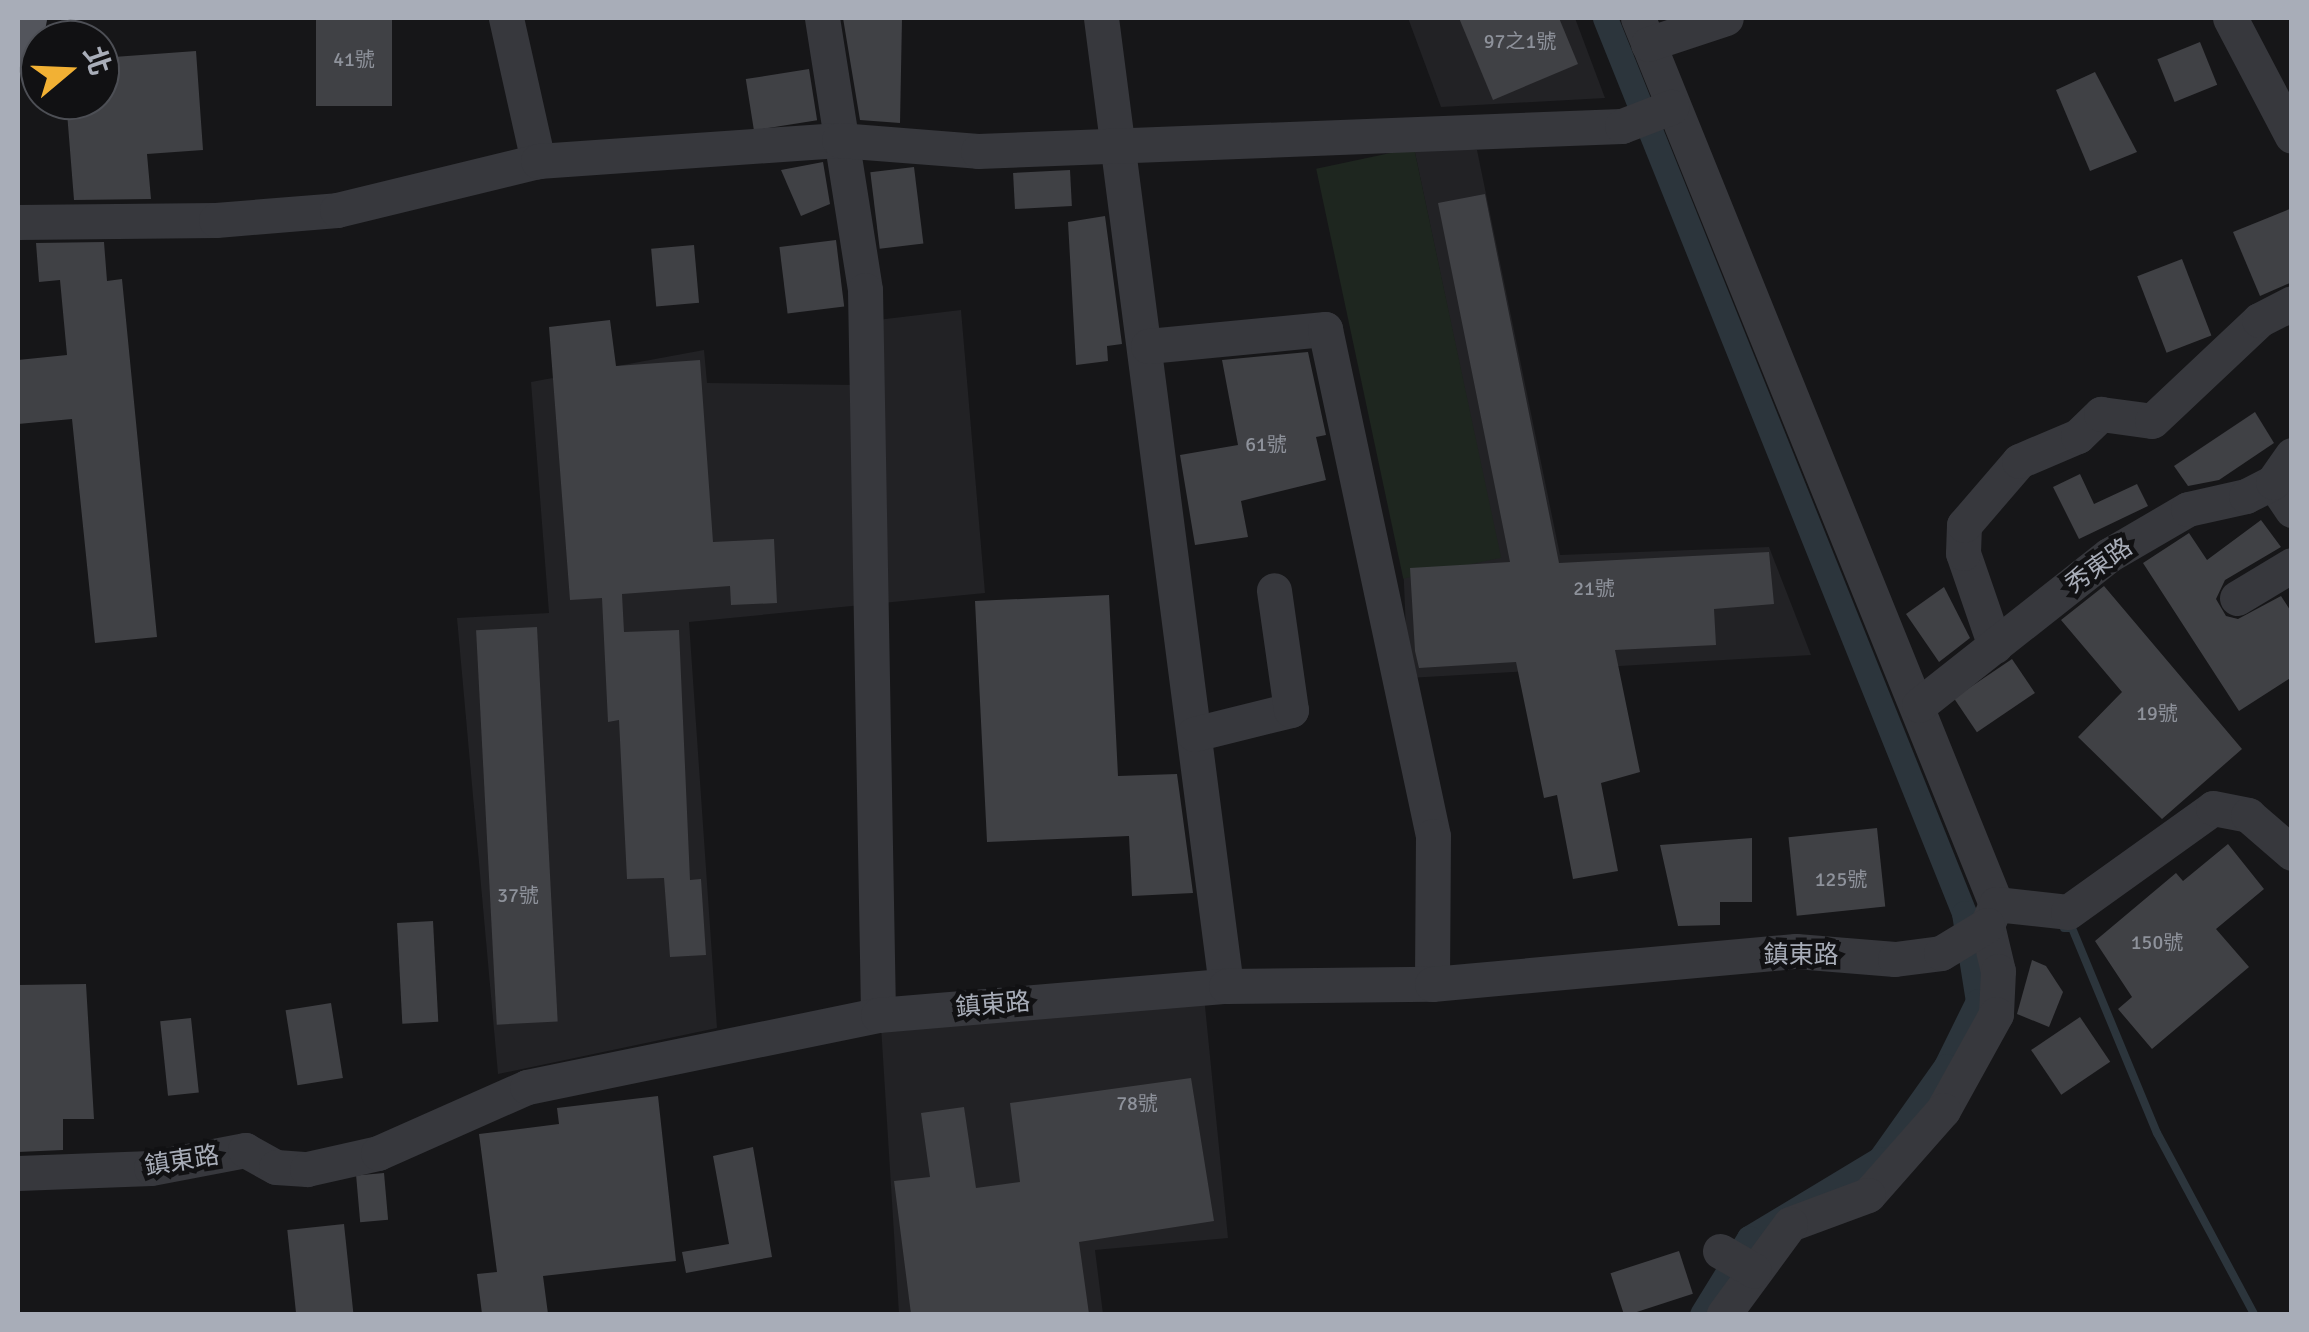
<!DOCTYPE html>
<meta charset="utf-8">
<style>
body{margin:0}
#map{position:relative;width:2309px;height:1332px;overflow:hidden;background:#161618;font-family:Signika,"Noto Sans TC",sans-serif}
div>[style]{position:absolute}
.built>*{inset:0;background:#222225}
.green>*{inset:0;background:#1e261f;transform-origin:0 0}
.stream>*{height:8px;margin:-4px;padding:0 4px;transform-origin:4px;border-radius:4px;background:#2c353c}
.canal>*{height:25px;margin:-12.5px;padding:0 12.5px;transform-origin:12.5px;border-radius:12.5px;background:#2c353c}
.building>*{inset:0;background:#404145;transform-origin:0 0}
.minor>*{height:35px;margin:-17.5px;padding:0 17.5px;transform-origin:17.5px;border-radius:17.5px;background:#37383d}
.major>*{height:45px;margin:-22.5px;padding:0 22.5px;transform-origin:22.5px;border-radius:22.5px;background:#53555c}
span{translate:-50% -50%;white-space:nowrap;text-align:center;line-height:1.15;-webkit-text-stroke:9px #111113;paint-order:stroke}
.number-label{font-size:20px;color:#8e929b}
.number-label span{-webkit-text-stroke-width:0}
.street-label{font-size:25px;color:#a8adb8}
.frame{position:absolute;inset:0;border:20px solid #a8adb8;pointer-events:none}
.north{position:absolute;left:20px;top:20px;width:100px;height:100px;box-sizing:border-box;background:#111113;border:2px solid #4d4f55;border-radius:50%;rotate:71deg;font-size:28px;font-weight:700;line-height:40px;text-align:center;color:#a8adb8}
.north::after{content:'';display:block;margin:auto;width:35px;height:45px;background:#f2b134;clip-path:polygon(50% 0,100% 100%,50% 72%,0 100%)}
</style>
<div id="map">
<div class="built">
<div style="clip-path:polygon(1408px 18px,1575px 18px,1605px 98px,1441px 107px)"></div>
<div style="clip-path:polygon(1414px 148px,1477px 150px,1560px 555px,1769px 547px,1811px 655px,1408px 678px,1403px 561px,1500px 557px)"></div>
<div style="clip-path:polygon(961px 310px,985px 593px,689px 622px,717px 1028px,498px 1074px,457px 618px,549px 613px,531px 382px,704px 350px,707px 383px,855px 385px,852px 323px)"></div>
<div style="clip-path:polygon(1204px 996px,1228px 1238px,1095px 1250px,1103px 1314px,899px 1314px,881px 1026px)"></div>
</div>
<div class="green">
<div style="left:1414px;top:148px;width:419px;height:100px;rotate:78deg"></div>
</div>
<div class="stream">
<div style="left:2064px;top:928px;width:8px"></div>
<div style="left:2072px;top:928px;width:222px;rotate:67.5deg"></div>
<div style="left:2157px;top:1133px;width:205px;rotate:61.8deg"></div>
</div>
<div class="canal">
<div style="left:1605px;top:18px;width:964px;rotate:68.14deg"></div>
<div style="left:1964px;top:913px;width:89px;rotate:81deg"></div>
<div style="left:1978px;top:1001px;width:72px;rotate:116.2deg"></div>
<div style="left:1946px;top:1066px;width:114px;rotate:125.4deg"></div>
<div style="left:1880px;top:1159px;width:153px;rotate:148.9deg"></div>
<div style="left:1749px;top:1238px;width:89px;rotate:121.7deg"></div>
</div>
<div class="building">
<div style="left:316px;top:18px;width:76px;height:88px"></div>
<div style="clip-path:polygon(843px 18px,902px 18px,900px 123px,860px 120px)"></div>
<div style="clip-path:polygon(1459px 18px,1559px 18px,1578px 64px,1493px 100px)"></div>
<div style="left:2200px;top:42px;width:46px;height:46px;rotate:68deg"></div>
<div style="clip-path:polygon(196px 51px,203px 150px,147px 154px,151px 199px,74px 200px,66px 100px,100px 100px,100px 58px)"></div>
<div style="left:809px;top:69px;width:52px;height:64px;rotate:81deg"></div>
<div style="clip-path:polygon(2095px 72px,2137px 152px,2090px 171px,2056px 90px)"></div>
<div style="clip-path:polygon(823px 162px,830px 204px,801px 216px,781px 170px)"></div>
<div style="left:914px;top:167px;width:77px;height:44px;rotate:83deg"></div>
<div style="left:1070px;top:170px;width:36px;height:57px;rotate:87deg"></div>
<div style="clip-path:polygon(1485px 194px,1559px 563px,1769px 552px,1774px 604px,1714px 609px,1716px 645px,1615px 650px,1640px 772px,1601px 783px,1618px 871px,1573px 879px,1557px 795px,1544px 798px,1516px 662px,1419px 668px,1415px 651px,1410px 568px,1510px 562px,1438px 203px)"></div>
<div style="clip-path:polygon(2292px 208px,2292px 282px,2260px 296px,2233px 232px)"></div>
<div style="clip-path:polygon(1105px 216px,1122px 344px,1107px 346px,1108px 361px,1076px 365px,1068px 222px)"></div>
<div style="left:836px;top:240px;width:67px;height:57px;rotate:83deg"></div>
<div style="clip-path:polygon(104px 242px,107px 281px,122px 279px,157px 637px,95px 643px,72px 419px,18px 424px,18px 360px,67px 355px,60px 280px,39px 282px,36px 243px)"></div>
<div style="left:694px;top:245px;width:58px;height:43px;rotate:85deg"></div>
<div style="left:2182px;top:259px;width:82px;height:48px;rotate:69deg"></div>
<div style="clip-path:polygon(610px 320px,616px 366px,700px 360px,713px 542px,774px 539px,777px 603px,731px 605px,730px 586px,622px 594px,624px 632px,679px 630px,690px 880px,701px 879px,706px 955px,670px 957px,664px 878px,627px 879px,619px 720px,608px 722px,602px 598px,570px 600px,549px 327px)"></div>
<div style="clip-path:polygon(1308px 352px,1326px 435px,1316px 437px,1326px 480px,1241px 501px,1248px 537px,1195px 545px,1180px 455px,1238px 445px,1222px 360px)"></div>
<div style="clip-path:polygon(2255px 412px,2274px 443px,2219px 480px,2188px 486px,2174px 466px)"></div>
<div style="clip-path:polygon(2080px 474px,2094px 504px,2137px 484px,2148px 506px,2079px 539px,2053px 487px)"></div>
<div style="clip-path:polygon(2261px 520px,2281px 547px,2225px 580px,2216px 599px,2226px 616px,2238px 619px,2281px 596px,2292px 613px,2292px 677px,2239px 711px,2143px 563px,2189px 533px,2207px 560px)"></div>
<div style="clip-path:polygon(2104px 586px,2242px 749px,2162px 819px,2078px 737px,2122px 692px,2061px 620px)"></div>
<div style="clip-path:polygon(1944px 587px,1970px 638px,1939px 662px,1906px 614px)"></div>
<div style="clip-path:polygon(1109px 595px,1118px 776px,1177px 774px,1193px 893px,1132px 896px,1129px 836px,987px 842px,975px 601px)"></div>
<div style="left:537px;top:627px;width:395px;height:61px;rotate:87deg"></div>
<div style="left:2012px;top:659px;width:41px;height:70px;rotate:56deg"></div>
<div style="left:1877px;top:828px;width:79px;height:89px;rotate:84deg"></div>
<div style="clip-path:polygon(1752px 838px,1752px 902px,1720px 902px,1720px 925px,1678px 926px,1660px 845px)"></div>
<div style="clip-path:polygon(2228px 844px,2264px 889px,2216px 929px,2249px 967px,2152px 1049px,2118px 1009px,2132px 997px,2095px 941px,2176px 873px,2183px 881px)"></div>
<div style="left:433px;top:921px;width:101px;height:36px;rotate:87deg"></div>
<div style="clip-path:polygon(2032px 960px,2046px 966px,2063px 992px,2049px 1027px,2017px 1014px)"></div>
<div style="clip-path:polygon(86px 984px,94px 1119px,63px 1119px,63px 1150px,18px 1152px,18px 985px)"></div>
<div style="left:331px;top:1003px;width:76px;height:46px;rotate:81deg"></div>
<div style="left:2080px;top:1017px;width:54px;height:59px;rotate:56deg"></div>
<div style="left:191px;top:1018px;width:75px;height:31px;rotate:84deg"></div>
<div style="clip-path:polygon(1191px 1078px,1214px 1221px,1079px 1242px,1089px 1314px,911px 1314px,894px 1181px,930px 1177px,921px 1113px,964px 1107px,976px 1188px,1020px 1182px,1010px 1103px)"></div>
<div style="clip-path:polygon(658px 1096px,676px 1261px,543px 1276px,548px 1314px,482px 1314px,477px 1274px,497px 1272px,479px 1134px,559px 1124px,557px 1108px)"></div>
<div style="clip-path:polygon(753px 1147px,772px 1257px,686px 1273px,682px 1252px,729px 1244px,713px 1156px)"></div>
<div style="left:384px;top:1173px;width:47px;height:28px;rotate:85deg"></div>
<div style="left:344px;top:1224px;width:91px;height:57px;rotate:84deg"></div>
<div style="left:1679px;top:1251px;width:45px;height:72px;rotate:72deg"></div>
</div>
<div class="minor">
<div style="left:506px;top:18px;width:147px;rotate:77.4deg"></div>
<div style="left:822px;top:18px;width:275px;rotate:81deg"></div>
<div style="left:865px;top:290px;width:725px;rotate:88.97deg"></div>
<div style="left:1101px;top:18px;width:976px;rotate:82.64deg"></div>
<div style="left:1638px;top:18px;width:956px;rotate:68deg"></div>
<div style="left:1996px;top:904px;width:23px;rotate:113deg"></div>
<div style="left:1987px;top:925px;width:47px;rotate:76.6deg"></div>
<div style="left:1998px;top:971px;width:43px;rotate:92.7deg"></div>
<div style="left:1996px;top:1014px;width:110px;rotate:118.9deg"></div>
<div style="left:1943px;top:1110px;width:113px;rotate:131.4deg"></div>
<div style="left:1868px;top:1195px;width:83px;rotate:159.6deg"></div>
<div style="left:1790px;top:1224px;width:112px;rotate:126.3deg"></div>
<div style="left:2230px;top:18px;width:133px;rotate:62.3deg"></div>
<div style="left:1648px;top:44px;width:82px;rotate:-18.4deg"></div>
<div style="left:18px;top:222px;width:198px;rotate:-0.6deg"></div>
<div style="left:216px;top:220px;width:121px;rotate:-4.7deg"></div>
<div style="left:337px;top:210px;width:207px;rotate:-13.7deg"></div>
<div style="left:538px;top:161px;width:302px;rotate:-4deg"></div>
<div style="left:839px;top:140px;width:139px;rotate:4.5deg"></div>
<div style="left:978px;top:151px;width:644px;rotate:-2.22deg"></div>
<div style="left:1622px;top:126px;width:53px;rotate:-21.2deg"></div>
<div style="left:1148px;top:346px;width:178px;rotate:-5.5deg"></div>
<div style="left:1325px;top:329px;width:518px;rotate:77.97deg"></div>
<div style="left:1433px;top:836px;width:148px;rotate:90.4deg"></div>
<div style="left:2273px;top:482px;width:34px;rotate:56deg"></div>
<div style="left:2237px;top:598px;width:64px;rotate:-31deg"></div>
<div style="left:1995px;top:646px;width:98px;rotate:-109deg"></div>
<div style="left:1963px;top:553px;width:28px;rotate:-88deg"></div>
<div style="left:1964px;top:525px;width:84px;rotate:-49.3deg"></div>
<div style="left:2019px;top:461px;width:64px;rotate:-23deg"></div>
<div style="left:2078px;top:436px;width:32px;rotate:-44deg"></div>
<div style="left:2101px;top:414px;width:51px;rotate:7.8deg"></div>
<div style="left:2152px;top:421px;width:147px;rotate:-43.3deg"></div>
<div style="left:2259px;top:320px;width:37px;rotate:-27deg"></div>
<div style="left:1919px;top:705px;width:242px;rotate:-38.3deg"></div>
<div style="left:2109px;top:555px;width:91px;rotate:-30.2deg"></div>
<div style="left:2188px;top:509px;width:59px;rotate:-12.6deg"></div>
<div style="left:2246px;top:496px;width:30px;rotate:-27deg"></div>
<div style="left:2273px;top:482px;width:33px;rotate:-55deg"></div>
<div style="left:1194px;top:734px;width:100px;rotate:-13.9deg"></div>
<div style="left:1291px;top:710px;width:121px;rotate:-98.1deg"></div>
<div style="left:1996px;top:904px;width:72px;rotate:6.3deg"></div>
<div style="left:2068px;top:912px;width:178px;rotate:-35.6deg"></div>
<div style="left:2213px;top:808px;width:36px;rotate:11deg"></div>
<div style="left:2248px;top:815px;width:58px;rotate:40.8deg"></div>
<div style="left:18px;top:1173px;width:133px;rotate:-2.2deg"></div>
<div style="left:151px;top:1168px;width:96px;rotate:-10.8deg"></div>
<div style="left:245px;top:1150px;width:35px;rotate:29deg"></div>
<div style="left:276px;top:1167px;width:31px;rotate:4deg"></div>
<div style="left:307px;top:1169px;width:73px;rotate:-12.7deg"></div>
<div style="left:378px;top:1153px;width:163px;rotate:-23.9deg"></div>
<div style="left:527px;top:1087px;width:358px;rotate:-11.6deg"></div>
<div style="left:878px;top:1015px;width:349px;rotate:-4.8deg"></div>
<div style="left:1226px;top:986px;width:206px;rotate:-0.6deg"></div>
<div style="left:1432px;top:984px;width:365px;rotate:-5.2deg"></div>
<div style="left:1796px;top:951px;width:99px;rotate:4.6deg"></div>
<div style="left:1895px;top:959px;width:46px;rotate:-7.4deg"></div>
<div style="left:1941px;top:953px;width:54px;rotate:-31.3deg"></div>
<div style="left:1720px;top:1251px;width:39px;rotate:30deg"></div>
</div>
<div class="major">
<div style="left:18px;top:46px;width:29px;rotate:-78deg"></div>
</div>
<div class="number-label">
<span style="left:1520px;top:41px">97之1號</span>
<span style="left:354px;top:59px">41號</span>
<span style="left:1266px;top:444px">61號</span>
<span style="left:1594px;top:588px">21號</span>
<span style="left:2157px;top:713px">19號</span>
<span style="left:1841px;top:879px">125號</span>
<span style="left:518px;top:895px">37號</span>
<span style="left:2157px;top:942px">150號</span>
<span style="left:1137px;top:1103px">78號</span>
</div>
<div class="street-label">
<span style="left:2099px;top:566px;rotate:-35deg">秀東路</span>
<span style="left:1801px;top:955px">鎮東路</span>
<span style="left:993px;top:1005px;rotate:-5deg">鎮東路</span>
<span style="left:182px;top:1161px;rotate:-9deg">鎮東路</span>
</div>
<div class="frame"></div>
<div class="north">北</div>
</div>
